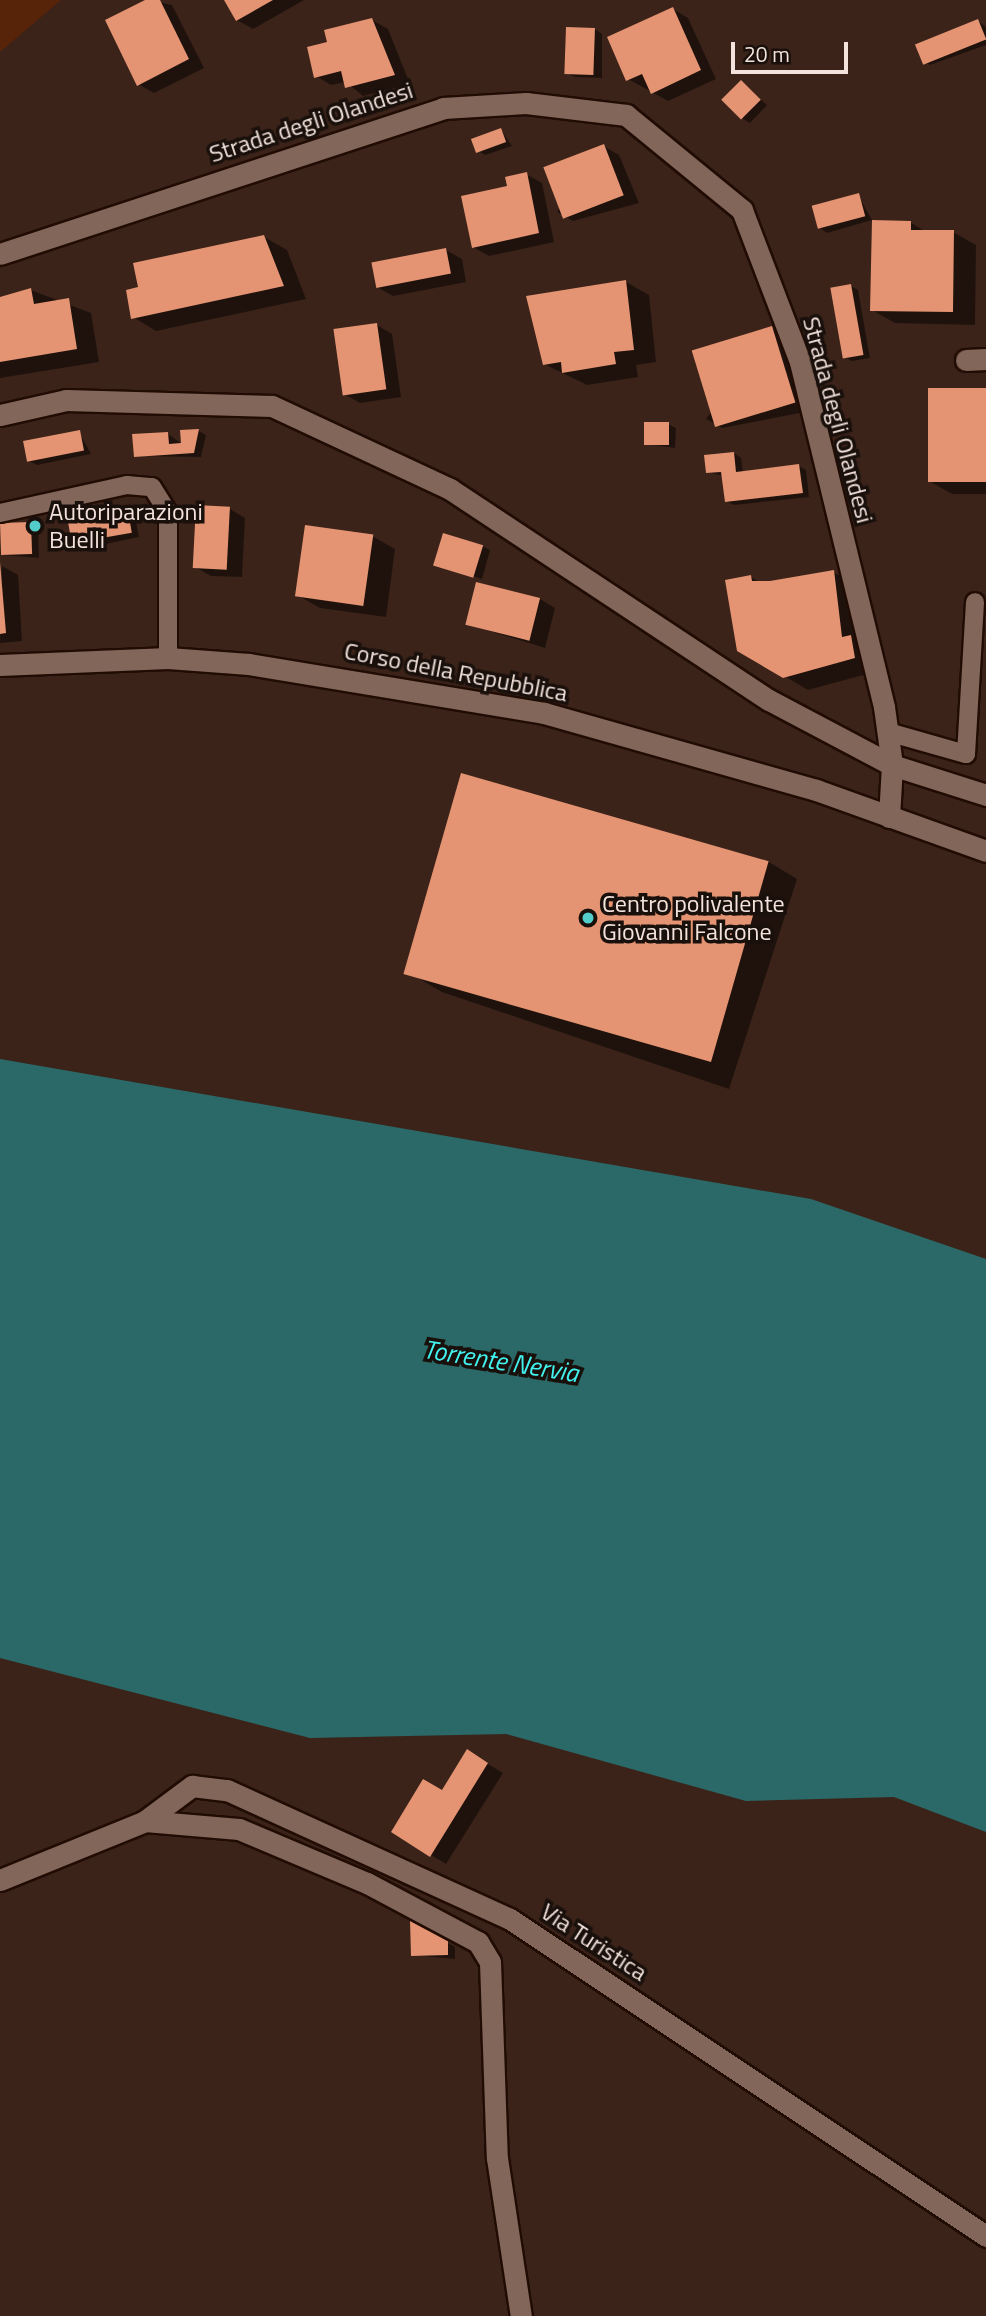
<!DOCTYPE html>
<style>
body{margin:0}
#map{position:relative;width:986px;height:2316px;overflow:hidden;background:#3b2319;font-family:"Titillium Web",sans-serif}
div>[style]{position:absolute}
.green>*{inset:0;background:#572309}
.water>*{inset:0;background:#2a6968}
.shadow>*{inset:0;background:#0007}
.building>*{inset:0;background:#e49472;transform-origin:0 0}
.roads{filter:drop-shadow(2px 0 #210c04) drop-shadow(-2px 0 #210c04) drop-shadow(0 2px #210c04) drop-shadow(0 -2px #210c04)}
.service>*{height:18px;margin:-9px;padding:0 9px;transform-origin:9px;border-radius:9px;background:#82665a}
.minor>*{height:21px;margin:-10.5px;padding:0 10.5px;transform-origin:10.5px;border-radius:10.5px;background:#82665a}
.secondary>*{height:21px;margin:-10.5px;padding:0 10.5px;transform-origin:10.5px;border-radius:10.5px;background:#82665a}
.dots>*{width:19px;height:19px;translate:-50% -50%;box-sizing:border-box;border:4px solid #1a100b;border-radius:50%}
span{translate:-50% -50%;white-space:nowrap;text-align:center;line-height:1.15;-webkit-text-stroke:7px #1a100b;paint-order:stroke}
.street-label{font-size:24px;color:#f3e3dc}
.poi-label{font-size:24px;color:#f3e3dc}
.left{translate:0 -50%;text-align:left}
.water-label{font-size:26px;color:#42f2ef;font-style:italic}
.scale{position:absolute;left:731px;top:42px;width:117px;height:32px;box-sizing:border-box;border:4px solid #f3e3dc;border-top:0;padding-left:9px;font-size:21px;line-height:24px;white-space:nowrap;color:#f3e3dc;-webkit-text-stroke:5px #1a100b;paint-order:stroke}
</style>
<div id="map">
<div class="green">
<div style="clip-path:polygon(0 0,61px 0,0 52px)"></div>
</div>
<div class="water">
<div style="clip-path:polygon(0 1059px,811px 1199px,986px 1259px,986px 1832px,894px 1797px,746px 1801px,506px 1734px,310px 1738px,0 1658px)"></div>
</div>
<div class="shadow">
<div style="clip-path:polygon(149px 0,172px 5px,204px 68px,154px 93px,138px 84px)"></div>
<div style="clip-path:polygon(226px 0,304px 0,253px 29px,237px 20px)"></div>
<div style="clip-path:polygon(673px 9px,688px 18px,716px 79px,668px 101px,628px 79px)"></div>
<div style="clip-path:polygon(372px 20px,388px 29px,410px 84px,363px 96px,346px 82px,331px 85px,316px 76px,329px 44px)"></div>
<div style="clip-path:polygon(978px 21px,986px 27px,986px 45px,930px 65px,923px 61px)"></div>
<div style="clip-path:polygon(595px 29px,602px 34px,602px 78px,575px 77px,567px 73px)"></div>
<div style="clip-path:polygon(741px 83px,767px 105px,750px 123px,743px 119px)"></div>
<div style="clip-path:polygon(501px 130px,512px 146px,485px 155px,478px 151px)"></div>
<div style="clip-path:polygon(603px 146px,619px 155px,639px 203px,573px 221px,557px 212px)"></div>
<div style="clip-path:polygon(526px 174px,542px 183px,554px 242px,489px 256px,473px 247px,509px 188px)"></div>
<div style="clip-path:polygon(858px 195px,872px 220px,827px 233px,820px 228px)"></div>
<div style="clip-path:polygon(910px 222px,926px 232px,953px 232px,976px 245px,975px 325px,895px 323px,872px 310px)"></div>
<div style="clip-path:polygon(264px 237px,287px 250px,306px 299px,156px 331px,133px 317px,140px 289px)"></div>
<div style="clip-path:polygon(446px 250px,462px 259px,466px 282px,393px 296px,377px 287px)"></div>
<div style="clip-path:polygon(626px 282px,649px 295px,656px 362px,636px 365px,638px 377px,587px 385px,544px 364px)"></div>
<div style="clip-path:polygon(851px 286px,858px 290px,870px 358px,852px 361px,844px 357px)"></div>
<div style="clip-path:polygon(31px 290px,91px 313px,99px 362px,0 378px,0 299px)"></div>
<div style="clip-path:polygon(377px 325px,392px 334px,401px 397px,360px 403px,344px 394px)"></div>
<div style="clip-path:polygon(772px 328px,788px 337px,810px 411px,722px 428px,706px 419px)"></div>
<div style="clip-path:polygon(986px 390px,986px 494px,952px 494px,929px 481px)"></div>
<div style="clip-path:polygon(668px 424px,676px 428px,675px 448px,645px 444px)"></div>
<div style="clip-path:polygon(199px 431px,206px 435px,201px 457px,136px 456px,167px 433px,183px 445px)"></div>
<div style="clip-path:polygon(79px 432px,91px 454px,37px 465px,29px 461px)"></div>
<div style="clip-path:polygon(734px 453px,741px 458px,743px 473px,799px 466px,806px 470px,809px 497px,734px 505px,726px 501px,724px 476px,707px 472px)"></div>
<div style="clip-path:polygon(230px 509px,245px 518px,242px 577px,211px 576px,195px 567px)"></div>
<div style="clip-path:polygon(127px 513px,135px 517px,139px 537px,82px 549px,74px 545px)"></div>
<div style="clip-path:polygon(30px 524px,38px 528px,39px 558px,2px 555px)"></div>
<div style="clip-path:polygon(372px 536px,395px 549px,386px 617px,320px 608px,297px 595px)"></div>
<div style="clip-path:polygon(482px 546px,490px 550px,482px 579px,435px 564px)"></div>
<div style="clip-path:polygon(2px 566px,18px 575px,22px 641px,0 643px)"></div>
<div style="clip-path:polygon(833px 572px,856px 585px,878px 671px,808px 690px,739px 649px,751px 577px,761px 583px)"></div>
<div style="clip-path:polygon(540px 599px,555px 608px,545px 648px,467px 624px)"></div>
<div style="clip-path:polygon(463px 775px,769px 862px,797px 879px,729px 1089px,442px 992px,413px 975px)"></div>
<div style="clip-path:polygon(483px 1761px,503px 1773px,446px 1864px,431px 1855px,441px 1792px)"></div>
<div style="clip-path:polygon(412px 1923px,455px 1947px,455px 1959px,412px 1955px)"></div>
</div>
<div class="building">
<div style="clip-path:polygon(145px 0,160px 0,189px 59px,137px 86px,105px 20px)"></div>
<div style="clip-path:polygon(224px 0,273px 0,236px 21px)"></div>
<div style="clip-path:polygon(673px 7px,701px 70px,651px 94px,642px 74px,626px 81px,607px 37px)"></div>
<div style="clip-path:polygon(372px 18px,395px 75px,345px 88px,341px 71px,314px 78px,307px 47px,327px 42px,324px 30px)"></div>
<div style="left:978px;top:19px;width:22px;height:68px;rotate:68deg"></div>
<div style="left:566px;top:27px;width:29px;height:47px;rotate:2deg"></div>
<div style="left:741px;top:80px;width:28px;height:28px;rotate:45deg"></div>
<div style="left:501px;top:128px;width:15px;height:32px;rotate:70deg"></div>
<div style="left:604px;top:144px;width:55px;height:65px;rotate:69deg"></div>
<div style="clip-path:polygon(527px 172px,539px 233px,472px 248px,461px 196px,507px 186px,505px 177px)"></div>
<div style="left:859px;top:193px;width:24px;height:49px;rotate:75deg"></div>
<div style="clip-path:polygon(872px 220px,911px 221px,911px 230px,954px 230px,953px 312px,870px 311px)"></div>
<div style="clip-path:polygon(264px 235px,284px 286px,131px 319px,126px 290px,138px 287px,133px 263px)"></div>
<div style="left:446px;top:248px;width:26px;height:76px;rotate:79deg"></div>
<div style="clip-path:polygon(626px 280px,634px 350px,614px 352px,616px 364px,562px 373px,561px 362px,543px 365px,526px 296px)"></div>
<div style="left:851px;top:284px;width:72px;height:21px;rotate:80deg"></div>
<div style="clip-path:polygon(31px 288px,34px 304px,69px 298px,77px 349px,0 362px,0 297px)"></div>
<div style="left:377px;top:323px;width:67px;height:44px;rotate:82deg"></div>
<div style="left:772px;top:326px;width:80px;height:84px;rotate:73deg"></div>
<div style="left:986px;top:388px;width:94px;height:58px;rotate:90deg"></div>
<div style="left:644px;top:422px;width:25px;height:23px"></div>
<div style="clip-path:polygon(199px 429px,194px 453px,134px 457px,132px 434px,168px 432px,169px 444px,181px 443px,180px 430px)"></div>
<div style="left:80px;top:430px;width:21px;height:58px;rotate:79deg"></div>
<div style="clip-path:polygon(734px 452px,736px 472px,799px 464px,803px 493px,725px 502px,721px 472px,706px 473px,704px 455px)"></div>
<div style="left:196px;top:505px;width:34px;height:63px;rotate:3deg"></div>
<div style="left:128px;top:511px;width:22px;height:61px;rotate:80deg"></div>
<div style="left:31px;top:522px;width:32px;height:31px;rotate:88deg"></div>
<div style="left:305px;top:525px;width:69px;height:72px;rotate:8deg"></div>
<div style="left:443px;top:533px;width:42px;height:34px;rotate:17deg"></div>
<div style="clip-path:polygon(0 562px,6px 633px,0 634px)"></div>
<div style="clip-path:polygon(834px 570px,842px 637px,851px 635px,855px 658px,783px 678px,737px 651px,725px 580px,751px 575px,752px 581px,770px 581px)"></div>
<div style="left:476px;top:582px;width:66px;height:44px;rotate:14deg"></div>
<div style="left:461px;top:773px;width:320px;height:209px;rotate:16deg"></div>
<div style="clip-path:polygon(467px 1749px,488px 1763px,430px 1857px,391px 1832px,423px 1779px,442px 1790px)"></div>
<div style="clip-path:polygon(410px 1920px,448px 1941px,448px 1955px,411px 1956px)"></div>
</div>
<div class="roads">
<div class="service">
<div style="left:0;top:513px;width:130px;rotate:-12.4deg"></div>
<div style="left:127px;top:485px;width:25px;rotate:5deg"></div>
<div style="left:152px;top:487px;width:31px;rotate:58deg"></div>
<div style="left:168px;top:513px;width:145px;rotate:90deg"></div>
<div style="left:888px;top:732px;width:81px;rotate:15.8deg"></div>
<div style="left:966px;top:754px;width:152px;rotate:-86.6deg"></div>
</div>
<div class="minor">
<div style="left:966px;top:360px;width:20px;rotate:-3deg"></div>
<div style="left:0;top:415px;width:68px;rotate:-12.8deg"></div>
<div style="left:66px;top:400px;width:206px;rotate:1.7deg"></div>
<div style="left:272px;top:406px;width:196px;rotate:25deg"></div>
<div style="left:450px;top:489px;width:382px;rotate:33.5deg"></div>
<div style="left:769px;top:700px;width:139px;rotate:27.9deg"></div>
<div style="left:892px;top:765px;width:99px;rotate:17.7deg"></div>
<div style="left:145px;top:1821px;width:94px;rotate:4.9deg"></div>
<div style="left:239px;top:1829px;width:139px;rotate:22.9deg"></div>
<div style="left:367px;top:1883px;width:126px;rotate:28deg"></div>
<div style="left:478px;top:1942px;width:23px;rotate:59deg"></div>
<div style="left:490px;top:1962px;width:196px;rotate:88deg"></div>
<div style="left:497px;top:2158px;width:160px;rotate:81.4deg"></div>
<div style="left:0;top:1880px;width:157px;rotate:-22.1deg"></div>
<div style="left:145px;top:1821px;width:59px;rotate:-36.7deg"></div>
<div style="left:192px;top:1786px;width:35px;rotate:7deg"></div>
<div style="left:227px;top:1790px;width:311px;rotate:24.5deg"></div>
<div style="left:510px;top:1919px;width:572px;rotate:33.66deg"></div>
</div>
<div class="secondary">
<div style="left:0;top:254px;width:466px;rotate:-18.2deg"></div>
<div style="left:443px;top:108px;width:83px;rotate:-3.4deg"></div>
<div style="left:526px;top:103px;width:101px;rotate:6.8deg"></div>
<div style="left:626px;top:115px;width:150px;rotate:39.3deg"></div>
<div style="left:742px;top:210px;width:163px;rotate:69.1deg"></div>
<div style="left:800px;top:362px;width:355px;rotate:76.3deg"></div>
<div style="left:884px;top:707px;width:59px;rotate:82.1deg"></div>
<div style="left:892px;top:765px;width:52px;rotate:93.3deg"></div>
<div style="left:0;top:665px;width:168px;rotate:-2.4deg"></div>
<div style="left:168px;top:658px;width:81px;rotate:4.2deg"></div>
<div style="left:249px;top:664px;width:299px;rotate:9.4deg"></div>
<div style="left:544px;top:713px;width:283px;rotate:15.8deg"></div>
<div style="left:816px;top:790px;width:181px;rotate:19.7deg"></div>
</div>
</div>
<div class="dots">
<div style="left:35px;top:526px;background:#53cdca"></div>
<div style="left:588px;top:918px;background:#53cdca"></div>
</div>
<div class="street-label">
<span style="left:311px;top:122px;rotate:-18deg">Strada degli Olandesi</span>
<span style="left:838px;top:420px;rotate:75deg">Strada degli Olandesi</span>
<span style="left:456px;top:672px;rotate:11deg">Corso della Repubblica</span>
<span style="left:594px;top:1942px;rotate:33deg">Via Turistica</span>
</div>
<div class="poi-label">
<span class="left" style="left:49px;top:526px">Autoriparazioni<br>Buelli</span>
<span class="left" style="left:602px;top:918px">Centro polivalente<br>Giovanni Falcone</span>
</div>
<div class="water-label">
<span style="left:501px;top:1361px;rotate:9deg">Torrente Nervia</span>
</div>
<div class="scale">20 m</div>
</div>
